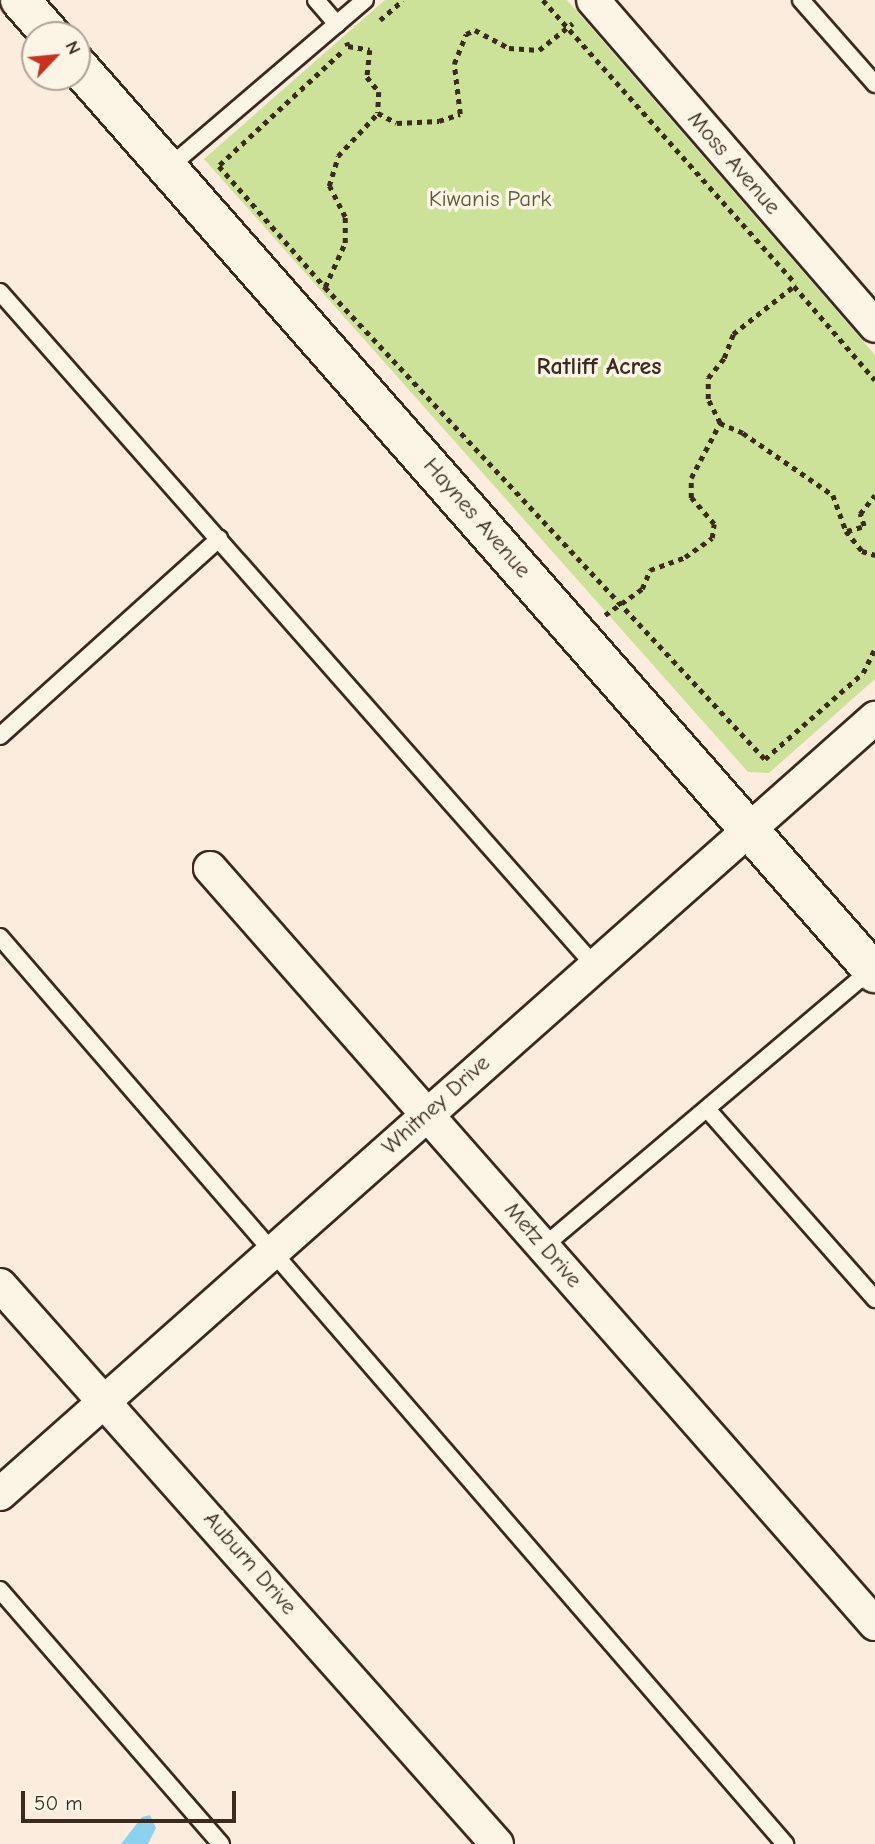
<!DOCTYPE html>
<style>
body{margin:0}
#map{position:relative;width:875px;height:1844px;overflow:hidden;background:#fbecdd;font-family:"Comic Neue",sans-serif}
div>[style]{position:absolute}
.green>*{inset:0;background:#cbe298}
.water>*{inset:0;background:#8dd1ee}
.path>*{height:4.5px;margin-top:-2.25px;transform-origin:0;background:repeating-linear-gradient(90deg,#3b2a1e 0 5px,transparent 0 10px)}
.roads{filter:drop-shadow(2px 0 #3b2a1e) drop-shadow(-2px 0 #3b2a1e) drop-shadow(0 2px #3b2a1e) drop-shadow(0 -2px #3b2a1e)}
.lane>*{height:16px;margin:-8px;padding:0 8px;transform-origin:8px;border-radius:8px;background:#fcf5e5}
.street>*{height:32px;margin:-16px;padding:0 16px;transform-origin:16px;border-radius:16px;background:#fcf5e5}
.secondary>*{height:38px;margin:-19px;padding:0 19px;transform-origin:19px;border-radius:19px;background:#fcf5e5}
span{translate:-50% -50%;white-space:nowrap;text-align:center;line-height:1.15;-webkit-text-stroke:7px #fcf5e5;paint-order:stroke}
.street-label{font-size:23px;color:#3b2a1e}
.park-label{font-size:23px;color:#5f583c}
.neighbourhood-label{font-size:24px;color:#3b2a1e;font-weight:700}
.north{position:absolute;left:21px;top:21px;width:70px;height:70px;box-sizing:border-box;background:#fcf5e5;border:2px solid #afa495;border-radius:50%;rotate:64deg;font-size:19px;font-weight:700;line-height:28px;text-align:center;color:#3b2a1e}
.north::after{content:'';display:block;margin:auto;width:24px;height:32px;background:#c8321e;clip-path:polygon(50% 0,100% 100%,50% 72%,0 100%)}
.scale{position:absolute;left:21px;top:1791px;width:215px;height:32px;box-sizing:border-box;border:4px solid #3b2a1e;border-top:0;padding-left:9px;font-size:21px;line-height:24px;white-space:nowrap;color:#3b2a1e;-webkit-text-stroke:5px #fcf5e5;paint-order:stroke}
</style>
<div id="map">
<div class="green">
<div style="clip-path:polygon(385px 0,567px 0,875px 355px,875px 679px,769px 773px,748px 772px,204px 159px)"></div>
</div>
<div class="water">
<div style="clip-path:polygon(150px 1815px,156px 1828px,148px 1844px,121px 1844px,142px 1817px)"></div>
</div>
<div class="path">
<div style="left:543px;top:0;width:380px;rotate:48.3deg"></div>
<div style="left:380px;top:20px;width:30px;rotate:-41deg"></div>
<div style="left:347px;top:42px;width:4px;rotate:76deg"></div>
<div style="left:348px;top:46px;width:22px;rotate:10deg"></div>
<div style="left:370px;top:50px;width:27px;rotate:96deg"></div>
<div style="left:367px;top:77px;width:19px;rotate:51deg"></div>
<div style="left:379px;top:92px;width:21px;rotate:93deg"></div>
<div style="left:378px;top:113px;width:21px;rotate:28deg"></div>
<div style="left:397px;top:123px;width:42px;rotate:-2.7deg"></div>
<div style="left:439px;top:121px;width:22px;rotate:-18deg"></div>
<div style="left:460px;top:114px;width:50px;rotate:-96.8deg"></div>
<div style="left:454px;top:64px;width:32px;rotate:-68deg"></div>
<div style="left:466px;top:34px;width:10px;rotate:-24deg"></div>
<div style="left:475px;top:30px;width:38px;rotate:28deg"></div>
<div style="left:509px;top:48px;width:30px;rotate:4deg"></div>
<div style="left:539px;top:50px;width:43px;rotate:-38.5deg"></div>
<div style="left:341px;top:53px;width:166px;rotate:137.2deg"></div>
<div style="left:219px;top:166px;width:161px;rotate:48.8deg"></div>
<div style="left:325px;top:287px;width:645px;rotate:47.01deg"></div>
<div style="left:765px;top:759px;width:130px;rotate:-41.3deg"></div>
<div style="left:863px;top:673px;width:28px;rotate:-64deg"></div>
<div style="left:325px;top:287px;width:48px;rotate:-65.6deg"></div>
<div style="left:345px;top:243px;width:26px;rotate:-90deg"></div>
<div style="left:345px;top:217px;width:35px;rotate:-117deg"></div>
<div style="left:329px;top:186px;width:31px;rotate:-73deg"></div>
<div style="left:338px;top:156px;width:59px;rotate:-47.1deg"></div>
<div style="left:720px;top:423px;width:25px;rotate:23deg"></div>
<div style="left:743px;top:433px;width:109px;rotate:34.6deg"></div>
<div style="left:833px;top:495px;width:38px;rotate:70deg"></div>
<div style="left:846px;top:531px;width:26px;rotate:51deg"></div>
<div style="left:862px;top:551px;width:14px;rotate:17deg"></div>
<div style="left:847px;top:531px;width:18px;rotate:-16deg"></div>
<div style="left:864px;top:526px;width:13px;rotate:-108deg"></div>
<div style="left:860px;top:514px;width:24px;rotate:-52deg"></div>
<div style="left:605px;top:615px;width:45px;rotate:-35.1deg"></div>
<div style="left:642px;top:589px;width:21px;rotate:-67deg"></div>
<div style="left:650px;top:570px;width:37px;rotate:-20deg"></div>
<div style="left:685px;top:557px;width:33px;rotate:-35deg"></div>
<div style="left:712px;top:538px;width:14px;rotate:-82deg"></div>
<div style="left:714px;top:524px;width:35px;rotate:-131deg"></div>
<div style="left:691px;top:498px;width:20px;rotate:-90deg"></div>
<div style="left:691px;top:478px;width:62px;rotate:-62.2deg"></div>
<div style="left:720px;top:423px;width:27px;rotate:-117deg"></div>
<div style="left:708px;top:399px;width:21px;rotate:-90deg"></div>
<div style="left:708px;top:378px;width:26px;rotate:-51deg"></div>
<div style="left:724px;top:358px;width:26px;rotate:-69deg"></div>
<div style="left:733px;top:334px;width:78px;rotate:-38.2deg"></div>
<div style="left:794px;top:286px;width:124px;rotate:49.2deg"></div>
</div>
<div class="roads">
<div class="lane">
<div style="left:316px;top:0;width:32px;rotate:49deg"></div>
<div style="left:801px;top:0;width:112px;rotate:48.6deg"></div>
<div style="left:168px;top:168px;width:259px;rotate:-40.5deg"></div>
<div style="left:0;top:292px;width:898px;rotate:48.57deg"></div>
<div style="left:0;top:736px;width:295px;rotate:-42deg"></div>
<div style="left:0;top:937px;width:1200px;rotate:49.12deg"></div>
<div style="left:707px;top:1109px;width:254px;rotate:48.5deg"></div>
<div style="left:544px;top:1246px;width:429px;rotate:-40.2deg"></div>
<div style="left:0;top:1590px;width:337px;rotate:49deg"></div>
</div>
<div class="street">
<div style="left:593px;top:0;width:431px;rotate:49.1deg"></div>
<div style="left:210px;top:868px;width:1007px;rotate:48.66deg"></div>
<div style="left:0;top:1285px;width:748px;rotate:48.36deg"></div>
<div style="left:0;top:1494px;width:1170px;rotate:-41.57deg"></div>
</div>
<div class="secondary">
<div style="left:20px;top:0;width:47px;rotate:48.5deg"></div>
<div style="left:77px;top:65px;width:1209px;rotate:48.69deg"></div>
</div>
</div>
<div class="street-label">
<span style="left:734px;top:163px;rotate:49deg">Moss Avenue</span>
<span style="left:477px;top:518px;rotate:49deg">Haynes Avenue</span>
<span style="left:436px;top:1105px;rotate:-42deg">Whitney Drive</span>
<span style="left:543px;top:1245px;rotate:49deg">Metz Drive</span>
<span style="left:250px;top:1563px;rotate:49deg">Auburn Drive</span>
</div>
<div class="park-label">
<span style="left:490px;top:199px">Kiwanis Park</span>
</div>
<div class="neighbourhood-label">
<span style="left:599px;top:367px">Ratliff Acres</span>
</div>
<div class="north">N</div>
<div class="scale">50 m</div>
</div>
